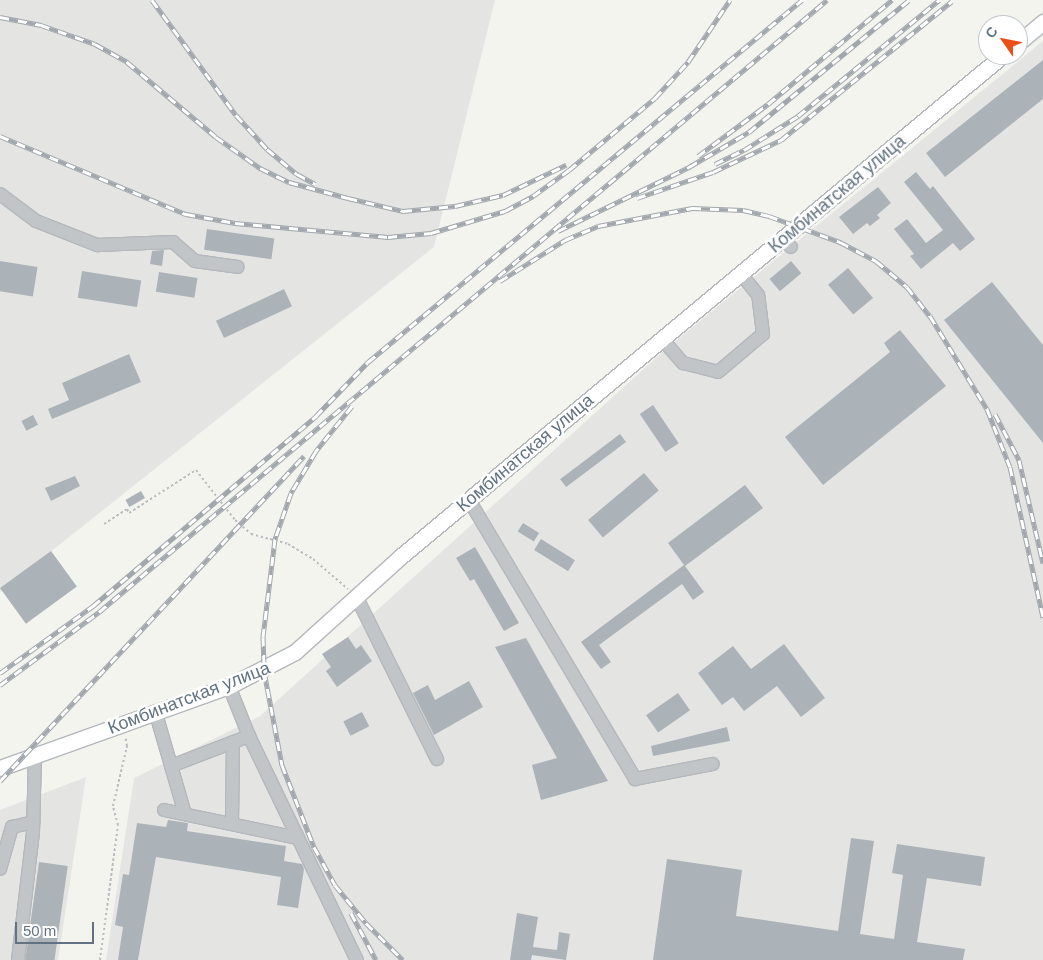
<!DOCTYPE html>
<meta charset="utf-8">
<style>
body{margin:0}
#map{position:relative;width:1043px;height:960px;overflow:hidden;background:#f4f4ef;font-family:Helvetica,sans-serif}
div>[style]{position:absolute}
.built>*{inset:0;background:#e4e5e3}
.building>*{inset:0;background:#abb3b8;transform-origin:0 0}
.path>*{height:2px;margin-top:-1px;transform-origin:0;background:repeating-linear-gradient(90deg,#babdbf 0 2.5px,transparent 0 5px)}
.roads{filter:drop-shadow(1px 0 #b4b8bc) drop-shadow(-1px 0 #b4b8bc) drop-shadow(0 1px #b4b8bc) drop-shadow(0 -1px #b4b8bc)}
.minor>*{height:12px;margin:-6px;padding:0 6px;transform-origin:6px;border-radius:6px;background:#c1c5c8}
.major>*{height:15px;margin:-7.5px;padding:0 7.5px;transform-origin:7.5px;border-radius:7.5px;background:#fff}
.rail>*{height:5px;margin-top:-2.5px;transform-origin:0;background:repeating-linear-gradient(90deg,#fff 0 9px,#a1a7ad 0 18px);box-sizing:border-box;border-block:1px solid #a1a7ad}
span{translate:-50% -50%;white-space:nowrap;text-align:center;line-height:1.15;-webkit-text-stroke:5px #fff;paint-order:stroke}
.street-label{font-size:18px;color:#617382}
.north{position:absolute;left:978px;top:15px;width:50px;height:50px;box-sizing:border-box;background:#fff;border:1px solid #c0c7cd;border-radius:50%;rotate:303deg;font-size:14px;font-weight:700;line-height:20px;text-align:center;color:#617382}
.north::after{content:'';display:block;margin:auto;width:18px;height:22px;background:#ec4e17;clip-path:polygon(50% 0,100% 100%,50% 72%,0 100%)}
.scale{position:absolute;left:15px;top:922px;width:79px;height:22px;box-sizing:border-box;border:2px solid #617382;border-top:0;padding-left:6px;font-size:15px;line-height:18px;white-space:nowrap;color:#617382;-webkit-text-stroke:4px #fff;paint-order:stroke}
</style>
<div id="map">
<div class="built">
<div style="clip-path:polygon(0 0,495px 0,434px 247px,0 592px)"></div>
<div style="clip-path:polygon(1043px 41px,1043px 960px,106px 960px,134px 778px,260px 716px,668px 347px)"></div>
<div style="clip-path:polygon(86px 777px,58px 960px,0 960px,0 810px)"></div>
</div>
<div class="building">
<div style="clip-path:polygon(1043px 60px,1043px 99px,945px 177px,926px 153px)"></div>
<div style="clip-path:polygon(916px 172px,930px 189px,933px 186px,975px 239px,960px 251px,953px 243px,921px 269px,910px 256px,914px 254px,894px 229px,907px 219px,926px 243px,943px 230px,904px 182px)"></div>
<div style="clip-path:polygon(878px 187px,891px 203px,877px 215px,880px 218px,870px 226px,867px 223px,853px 234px,839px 217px)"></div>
<div style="left:207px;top:229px;width:68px;height:21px;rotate:8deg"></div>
<div style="clip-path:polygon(164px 250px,162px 266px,150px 264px,152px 251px)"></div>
<div style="left:0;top:261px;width:38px;height:30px;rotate:9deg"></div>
<div style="left:791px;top:261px;width:16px;height:28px;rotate:50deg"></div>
<div style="left:848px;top:268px;width:39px;height:26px;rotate:50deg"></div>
<div style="left:82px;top:271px;width:60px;height:27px;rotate:9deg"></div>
<div style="left:159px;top:272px;width:39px;height:20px;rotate:9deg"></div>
<div style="clip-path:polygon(992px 282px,1043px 345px,1043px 443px,944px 320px)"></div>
<div style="left:284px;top:289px;width:19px;height:75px;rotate:65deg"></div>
<div style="clip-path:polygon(900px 330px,946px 386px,823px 485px,785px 437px,890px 352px,884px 343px)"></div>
<div style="clip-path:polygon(129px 354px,141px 382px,52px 419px,48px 409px,69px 400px,62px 383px)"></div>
<div style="left:653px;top:405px;width:46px;height:16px;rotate:56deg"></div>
<div style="left:33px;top:415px;width:11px;height:13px;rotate:63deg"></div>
<div style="left:620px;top:434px;width:10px;height:75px;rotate:53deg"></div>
<div style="left:644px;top:473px;width:23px;height:73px;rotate:50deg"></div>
<div style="clip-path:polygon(75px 476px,80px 486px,51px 501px,45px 488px)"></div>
<div style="clip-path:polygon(745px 485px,763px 508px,685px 566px,704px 592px,693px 600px,682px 584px,599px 645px,611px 662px,601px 669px,581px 642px,684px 565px,668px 543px)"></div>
<div style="left:141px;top:491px;width:8px;height:18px;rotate:60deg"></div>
<div style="left:523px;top:523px;width:19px;height:10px;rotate:32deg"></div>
<div style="left:541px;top:539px;width:40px;height:13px;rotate:32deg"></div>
<div style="clip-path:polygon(475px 547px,519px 623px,504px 631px,474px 579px,470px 581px,456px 558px)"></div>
<div style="left:51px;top:551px;width:44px;height:63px;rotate:54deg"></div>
<div style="clip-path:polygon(348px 637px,356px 649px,361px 645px,372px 661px,337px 687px,326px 671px,331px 667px,322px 654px)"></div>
<div style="clip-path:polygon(526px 638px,549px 679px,608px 781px,541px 800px,532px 765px,557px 758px,495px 647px)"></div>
<div style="clip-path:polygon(784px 644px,825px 698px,801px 717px,777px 686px,744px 711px,733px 697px,722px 705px,698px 673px,733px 646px,751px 669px)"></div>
<div style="clip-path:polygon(469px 681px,483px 707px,434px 735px,413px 693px,428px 685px,435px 700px)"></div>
<div style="left:678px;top:693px;width:21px;height:39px;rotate:55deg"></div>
<div style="left:362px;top:712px;width:16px;height:21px;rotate:63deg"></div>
<div style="clip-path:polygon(727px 727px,730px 741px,653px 756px,651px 746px)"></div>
<div style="clip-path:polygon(168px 820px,188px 823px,187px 831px,286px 846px,284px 861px,302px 864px,304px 869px,298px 908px,277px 905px,281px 877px,156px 857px,138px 960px,118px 960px,123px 927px,115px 925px,123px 874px,129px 875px,137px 823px,166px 827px)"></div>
<div style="clip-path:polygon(851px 838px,874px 841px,860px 934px,894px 939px,903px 875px,892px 873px,897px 844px,985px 857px,981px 886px,927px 878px,917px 942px,965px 949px,963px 960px,653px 960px,667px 859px,742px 870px,736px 916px,838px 931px)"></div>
<div style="left:39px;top:862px;width:29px;height:99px;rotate:8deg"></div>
<div style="clip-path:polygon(517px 913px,538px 917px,533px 947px,557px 950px,559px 932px,570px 934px,566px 960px,532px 955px,531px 960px,510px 960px)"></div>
</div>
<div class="path">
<div style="left:104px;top:524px;width:27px;rotate:-33deg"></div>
<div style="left:127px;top:509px;width:4px;rotate:63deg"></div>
<div style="left:129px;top:513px;width:80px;rotate:-32.7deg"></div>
<div style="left:196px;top:470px;width:63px;rotate:52deg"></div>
<div style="left:235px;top:520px;width:21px;rotate:41deg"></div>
<div style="left:251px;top:534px;width:38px;rotate:15deg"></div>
<div style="left:288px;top:544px;width:29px;rotate:31deg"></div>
<div style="left:313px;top:559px;width:46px;rotate:40.6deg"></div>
<div style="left:100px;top:960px;width:136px;rotate:-82.4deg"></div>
<div style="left:118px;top:825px;width:20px;rotate:-105deg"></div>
<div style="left:113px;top:806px;width:62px;rotate:-76.9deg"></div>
<div style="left:127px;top:746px;width:10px;rotate:-101deg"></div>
</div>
<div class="roads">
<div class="minor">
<div style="left:0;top:194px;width:45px;rotate:36.9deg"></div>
<div style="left:36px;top:221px;width:66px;rotate:21.5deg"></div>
<div style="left:97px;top:245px;width:76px;rotate:-2.3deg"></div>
<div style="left:173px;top:242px;width:29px;rotate:41deg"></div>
<div style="left:195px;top:261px;width:43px;rotate:7.9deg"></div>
<div style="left:783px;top:239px;width:11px;rotate:45deg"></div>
<div style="left:662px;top:339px;width:32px;rotate:49deg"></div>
<div style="left:683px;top:363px;width:36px;rotate:14deg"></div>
<div style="left:718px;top:372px;width:59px;rotate:-40.2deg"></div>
<div style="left:763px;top:334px;width:39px;rotate:-97deg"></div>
<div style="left:758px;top:295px;width:27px;rotate:-129deg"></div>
<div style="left:469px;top:500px;width:325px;rotate:59.2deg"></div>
<div style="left:635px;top:779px;width:79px;rotate:-10.9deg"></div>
<div style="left:356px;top:596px;width:182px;rotate:63.6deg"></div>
<div style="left:229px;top:686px;width:54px;rotate:68.2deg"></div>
<div style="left:249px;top:736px;width:249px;rotate:64.3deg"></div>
<div style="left:156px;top:714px;width:104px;rotate:73.8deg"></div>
<div style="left:171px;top:766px;width:84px;rotate:-21deg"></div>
<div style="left:164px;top:810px;width:137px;rotate:11.8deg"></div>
<div style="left:232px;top:824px;width:82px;rotate:-89.3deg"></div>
<div style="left:0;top:869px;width:44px;rotate:-74.1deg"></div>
<div style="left:12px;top:827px;width:22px;rotate:-13deg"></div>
<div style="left:18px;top:960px;width:129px;rotate:-83.3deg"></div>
<div style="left:33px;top:832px;width:77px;rotate:-88.5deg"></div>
</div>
<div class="major">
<div style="left:1018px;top:43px;width:33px;rotate:-40deg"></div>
<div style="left:0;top:768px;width:243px;rotate:-19.7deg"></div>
<div style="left:229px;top:686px;width:74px;rotate:-27.3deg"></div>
<div style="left:295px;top:652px;width:142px;rotate:-42.1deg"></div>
<div style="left:400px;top:557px;width:785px;rotate:-39.78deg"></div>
</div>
</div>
<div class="rail">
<div style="left:152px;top:0;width:142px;rotate:53.9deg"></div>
<div style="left:236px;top:115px;width:46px;rotate:47.6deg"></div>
<div style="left:267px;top:149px;width:39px;rotate:40deg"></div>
<div style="left:297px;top:174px;width:21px;rotate:29deg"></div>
<div style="left:0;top:17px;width:42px;rotate:11deg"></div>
<div style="left:41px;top:25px;width:57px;rotate:19.4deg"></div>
<div style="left:95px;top:44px;width:37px;rotate:29deg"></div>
<div style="left:127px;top:62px;width:116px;rotate:40.1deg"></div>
<div style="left:216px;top:137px;width:54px;rotate:35.2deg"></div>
<div style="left:260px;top:168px;width:32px;rotate:26deg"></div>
<div style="left:289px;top:182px;width:61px;rotate:15.2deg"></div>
<div style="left:348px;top:198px;width:57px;rotate:13.3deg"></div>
<div style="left:403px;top:211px;width:52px;rotate:-5.5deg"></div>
<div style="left:455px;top:206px;width:49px;rotate:-12.9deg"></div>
<div style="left:503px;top:195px;width:70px;rotate:-25.5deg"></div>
<div style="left:0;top:136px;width:202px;rotate:22.8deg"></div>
<div style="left:186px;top:214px;width:50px;rotate:10.4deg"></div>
<div style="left:235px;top:223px;width:154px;rotate:5.2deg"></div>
<div style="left:388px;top:237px;width:43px;rotate:-5.3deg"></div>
<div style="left:431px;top:233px;width:77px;rotate:-16.6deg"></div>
<div style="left:505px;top:211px;width:32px;rotate:-28deg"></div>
<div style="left:533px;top:196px;width:44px;rotate:-35.8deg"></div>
<div style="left:569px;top:170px;width:112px;rotate:-39.9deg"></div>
<div style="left:655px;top:98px;width:49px;rotate:-47.5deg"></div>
<div style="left:688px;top:62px;width:75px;rotate:-55.9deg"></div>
<div style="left:698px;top:156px;width:87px;rotate:-36.6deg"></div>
<div style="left:768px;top:104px;width:162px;rotate:-40deg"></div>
<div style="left:715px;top:164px;width:32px;rotate:-26deg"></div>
<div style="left:744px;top:150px;width:64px;rotate:-32.2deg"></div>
<div style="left:798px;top:116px;width:183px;rotate:-39.4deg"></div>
<div style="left:637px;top:198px;width:80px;rotate:-18.9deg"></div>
<div style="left:713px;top:172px;width:75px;rotate:-25.2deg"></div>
<div style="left:781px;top:140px;width:220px;rotate:-39.1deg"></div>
<div style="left:558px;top:231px;width:146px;rotate:-26deg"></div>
<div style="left:689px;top:167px;width:69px;rotate:-30.3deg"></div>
<div style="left:749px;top:132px;width:207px;rotate:-39.5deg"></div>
<div style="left:500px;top:281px;width:77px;rotate:-32.2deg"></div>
<div style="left:565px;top:240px;width:36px;rotate:-23deg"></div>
<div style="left:598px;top:226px;width:96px;rotate:-10.8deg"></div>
<div style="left:692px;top:208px;width:51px;rotate:2.2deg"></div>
<div style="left:743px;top:210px;width:27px;rotate:13deg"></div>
<div style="left:769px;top:216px;width:76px;rotate:20.1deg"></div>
<div style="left:840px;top:242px;width:41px;rotate:27.8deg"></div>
<div style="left:876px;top:261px;width:40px;rotate:40deg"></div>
<div style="left:907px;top:287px;width:37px;rotate:52deg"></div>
<div style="left:930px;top:316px;width:109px;rotate:58.5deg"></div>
<div style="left:987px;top:409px;width:62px;rotate:68.4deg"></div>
<div style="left:1010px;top:467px;width:154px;rotate:77.6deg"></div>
<div style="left:352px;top:406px;width:58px;rotate:128.7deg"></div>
<div style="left:316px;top:451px;width:49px;rotate:120.8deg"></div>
<div style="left:291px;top:493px;width:49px;rotate:109.2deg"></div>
<div style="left:275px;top:539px;width:99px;rotate:97deg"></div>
<div style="left:263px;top:637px;width:34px;rotate:88deg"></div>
<div style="left:264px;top:671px;width:96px;rotate:79.2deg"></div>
<div style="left:282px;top:765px;width:88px;rotate:68.7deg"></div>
<div style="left:314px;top:847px;width:43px;rotate:61.1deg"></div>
<div style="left:335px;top:885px;width:49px;rotate:50.8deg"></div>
<div style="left:366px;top:923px;width:52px;rotate:45deg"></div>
<div style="left:995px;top:414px;width:52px;rotate:62.4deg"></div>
<div style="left:1019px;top:460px;width:106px;rotate:76.9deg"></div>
<div style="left:0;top:673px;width:115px;rotate:-35.8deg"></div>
<div style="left:93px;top:606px;width:293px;rotate:-40.4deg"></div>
<div style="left:316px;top:416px;width:75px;rotate:-46.1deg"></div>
<div style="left:368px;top:362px;width:565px;rotate:-39.83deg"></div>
<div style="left:0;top:685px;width:123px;rotate:-36.4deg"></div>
<div style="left:99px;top:612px;width:951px;rotate:-40.05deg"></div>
<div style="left:0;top:781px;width:445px;rotate:-46.9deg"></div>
<div style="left:351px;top:913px;width:53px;rotate:62deg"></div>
</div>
<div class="street-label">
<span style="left:837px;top:194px;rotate:-40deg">Комбинатская улица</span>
<span style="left:525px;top:453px;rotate:-40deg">Комбинатская улица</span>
<span style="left:189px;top:698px;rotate:-21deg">Комбинатская улица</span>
</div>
<div class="north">С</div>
<div class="scale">50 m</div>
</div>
